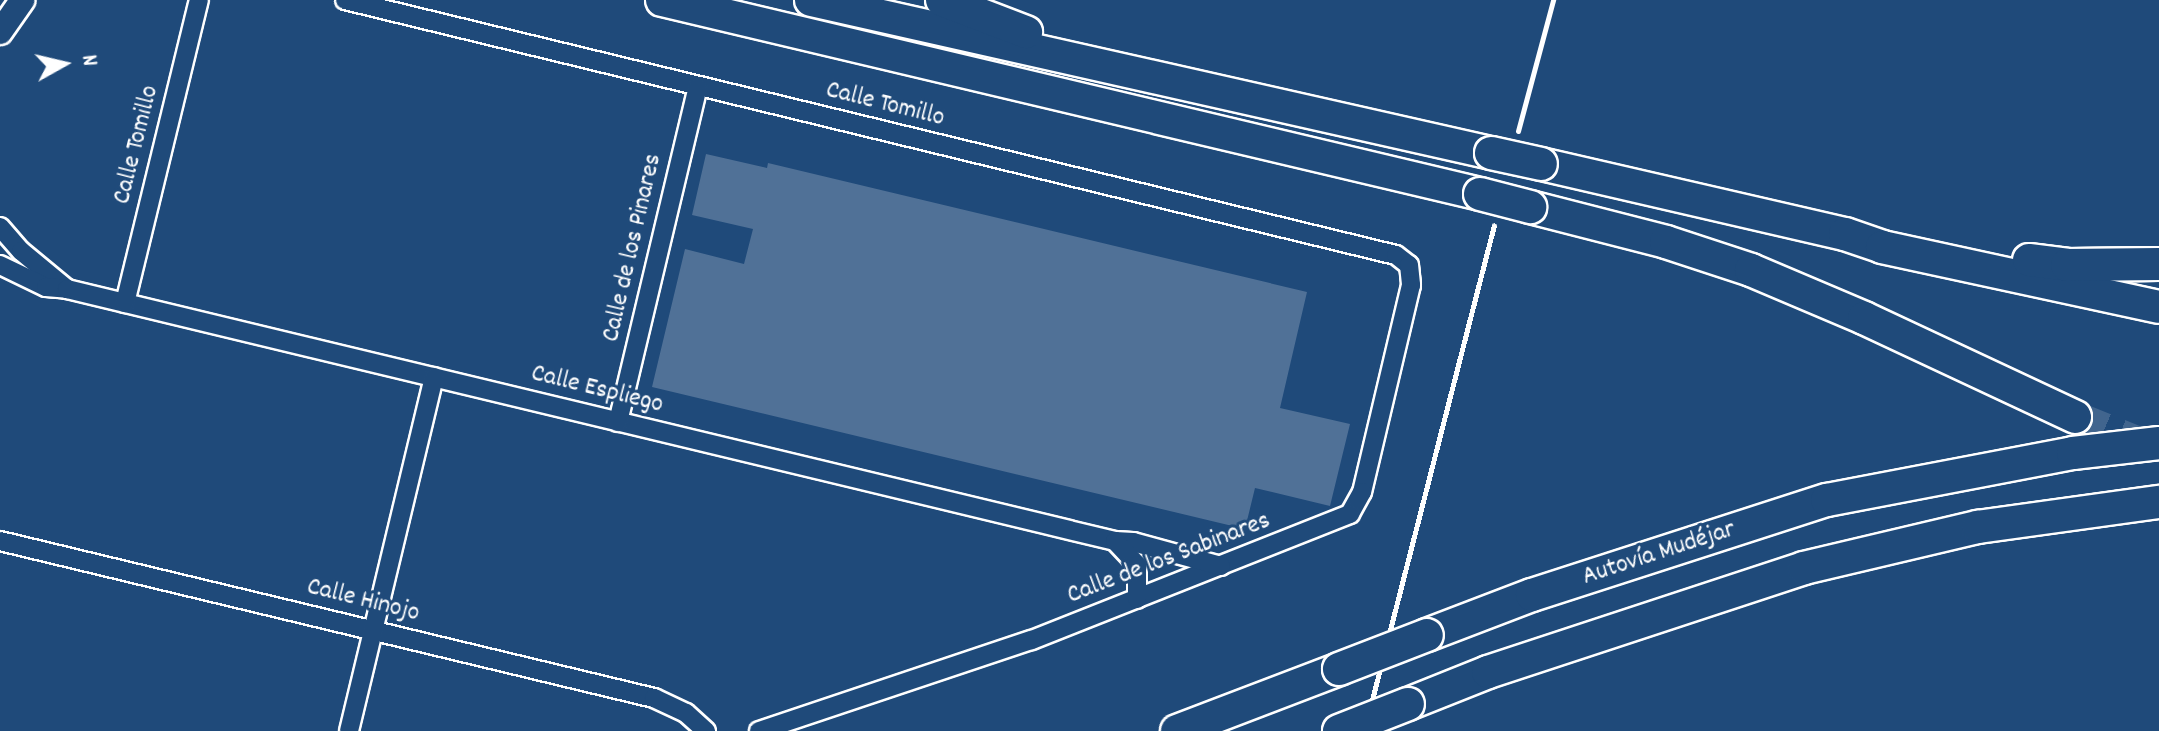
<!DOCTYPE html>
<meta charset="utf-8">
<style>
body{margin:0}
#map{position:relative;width:2159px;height:731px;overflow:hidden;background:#1f4a7a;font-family:Dekko,sans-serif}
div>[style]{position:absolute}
.building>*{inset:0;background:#507197}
.highway-tunnel>*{height:32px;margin-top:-16px;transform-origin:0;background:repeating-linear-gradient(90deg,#41658e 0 32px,transparent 0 48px)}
.roads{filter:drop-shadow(2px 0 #fff) drop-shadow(-2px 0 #fff) drop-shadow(0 2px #fff) drop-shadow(0 -2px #fff)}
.street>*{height:18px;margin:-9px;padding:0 9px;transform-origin:9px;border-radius:9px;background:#1f4a7a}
.secondary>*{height:24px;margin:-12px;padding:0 12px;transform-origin:12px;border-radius:12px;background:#1f4a7a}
.highway>*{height:32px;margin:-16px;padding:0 16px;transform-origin:16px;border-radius:16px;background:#1f4a7a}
.rail>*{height:5px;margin:-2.5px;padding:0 2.5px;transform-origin:2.5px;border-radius:2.5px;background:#fff}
.bridges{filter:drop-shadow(2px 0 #fff) drop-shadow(-2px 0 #fff) drop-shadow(0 2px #fff) drop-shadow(0 -2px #fff)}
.highway-bridge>*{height:32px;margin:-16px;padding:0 16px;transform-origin:16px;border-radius:16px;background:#1f4a7a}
span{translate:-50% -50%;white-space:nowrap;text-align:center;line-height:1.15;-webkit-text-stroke:6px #1f4a7a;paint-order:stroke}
.street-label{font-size:26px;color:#fff}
.north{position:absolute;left:24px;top:24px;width:80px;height:80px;-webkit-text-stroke:6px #1f4a7a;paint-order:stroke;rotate:82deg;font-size:22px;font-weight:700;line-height:32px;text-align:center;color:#fff}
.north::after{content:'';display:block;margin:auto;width:28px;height:36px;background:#fff;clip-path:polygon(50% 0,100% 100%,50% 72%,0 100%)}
</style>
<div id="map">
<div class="building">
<div style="clip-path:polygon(706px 154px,767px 168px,768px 163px,1307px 292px,1280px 408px,1350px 424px,1330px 506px,1255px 488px,1245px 529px,652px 387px,685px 249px,744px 264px,753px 229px,692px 215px)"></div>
</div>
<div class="highway-tunnel">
<div style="left:2075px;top:417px;width:85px;rotate:22.1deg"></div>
</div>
<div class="roads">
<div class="street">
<div style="left:345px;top:0;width:1081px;rotate:13.64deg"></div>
<div style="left:1396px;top:255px;width:16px;rotate:38deg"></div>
<div style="left:1409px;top:265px;width:20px;rotate:84deg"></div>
<div style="left:1411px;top:285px;width:213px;rotate:103.3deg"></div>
<div style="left:1362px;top:492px;width:25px;rotate:119deg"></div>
<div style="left:1350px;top:514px;width:343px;rotate:158.4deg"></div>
<div style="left:1031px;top:640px;width:287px;rotate:161.5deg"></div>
<div style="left:0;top:227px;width:32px;rotate:49deg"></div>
<div style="left:21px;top:251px;width:60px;rotate:39.6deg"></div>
<div style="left:0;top:265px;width:51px;rotate:25.6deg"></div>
<div style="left:46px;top:287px;width:21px;rotate:5deg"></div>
<div style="left:67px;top:289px;width:1078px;rotate:13.52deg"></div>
<div style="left:1115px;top:541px;width:18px;rotate:3deg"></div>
<div style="left:1133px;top:542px;width:91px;rotate:15.3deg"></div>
<div style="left:125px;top:303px;width:312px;rotate:-76.3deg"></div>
<div style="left:618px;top:422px;width:344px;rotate:-76.6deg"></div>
<div style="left:0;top:541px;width:673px;rotate:13.5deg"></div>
<div style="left:654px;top:698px;width:35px;rotate:25deg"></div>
<div style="left:686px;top:713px;width:27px;rotate:42deg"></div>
<div style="left:1115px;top:541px;width:33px;rotate:47deg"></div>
<div style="left:1137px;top:565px;width:34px;rotate:90deg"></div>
<div style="left:349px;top:731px;width:364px;rotate:-76.5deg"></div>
</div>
<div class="secondary">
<div style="left:0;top:32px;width:39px;rotate:-55deg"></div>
</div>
<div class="highway">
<div style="left:662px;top:0;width:841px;rotate:13.34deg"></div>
<div style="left:811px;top:0;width:697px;rotate:12.68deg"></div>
<div style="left:942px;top:0;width:90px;rotate:20.9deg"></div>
<div style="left:1541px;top:164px;width:312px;rotate:13deg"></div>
<div style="left:1845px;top:234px;width:39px;rotate:19deg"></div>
<div style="left:1882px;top:247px;width:283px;rotate:12.2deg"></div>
<div style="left:1530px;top:207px;width:140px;rotate:14.4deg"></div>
<div style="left:1666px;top:242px;width:89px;rotate:18.2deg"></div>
<div style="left:1751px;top:270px;width:123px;rotate:23deg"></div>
<div style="left:1864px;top:318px;width:233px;rotate:25.1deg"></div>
<div style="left:2029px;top:260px;width:38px;rotate:7deg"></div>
<div style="left:2067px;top:265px;width:92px;rotate:-0.6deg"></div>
<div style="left:1427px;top:635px;width:112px;rotate:-20.9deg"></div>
<div style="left:1532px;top:595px;width:310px;rotate:-17.9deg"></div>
<div style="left:1827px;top:500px;width:250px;rotate:-10.8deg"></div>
<div style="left:2073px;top:453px;width:87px;rotate:-6.6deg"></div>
<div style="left:1408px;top:704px;width:86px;rotate:-21.8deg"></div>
<div style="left:1488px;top:672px;width:333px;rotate:-18.2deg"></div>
<div style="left:1804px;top:568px;width:179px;rotate:-13.3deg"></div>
<div style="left:1978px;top:527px;width:183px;rotate:-7.9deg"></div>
<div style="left:1177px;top:731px;width:173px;rotate:-20.9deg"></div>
</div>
</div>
<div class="rail">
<div style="left:1518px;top:131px;width:136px;rotate:-75deg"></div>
<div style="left:1364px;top:731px;width:522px;rotate:-75.59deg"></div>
</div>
<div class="bridges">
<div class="highway-bridge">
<div style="left:1491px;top:153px;width:51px;rotate:12.4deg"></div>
<div style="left:1480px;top:194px;width:52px;rotate:14.6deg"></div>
<div style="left:1339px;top:669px;width:94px;rotate:-21.1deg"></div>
<div style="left:1339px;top:731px;width:74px;rotate:-21.4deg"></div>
</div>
</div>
<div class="street-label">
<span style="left:885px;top:105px;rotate:14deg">Calle Tomillo</span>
<span style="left:137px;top:145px;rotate:-76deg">Calle Tomillo</span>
<span style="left:633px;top:248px;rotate:-77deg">Calle de los Pinares</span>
<span style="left:597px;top:390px;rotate:14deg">Calle Espliego</span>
<span style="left:1659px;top:554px;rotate:-18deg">Autovía Mudéjar</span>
<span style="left:1169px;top:559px;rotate:-21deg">Calle de los Sabinares</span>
<span style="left:363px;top:601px;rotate:14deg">Calle Hinojo</span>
</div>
<div class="north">N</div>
</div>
